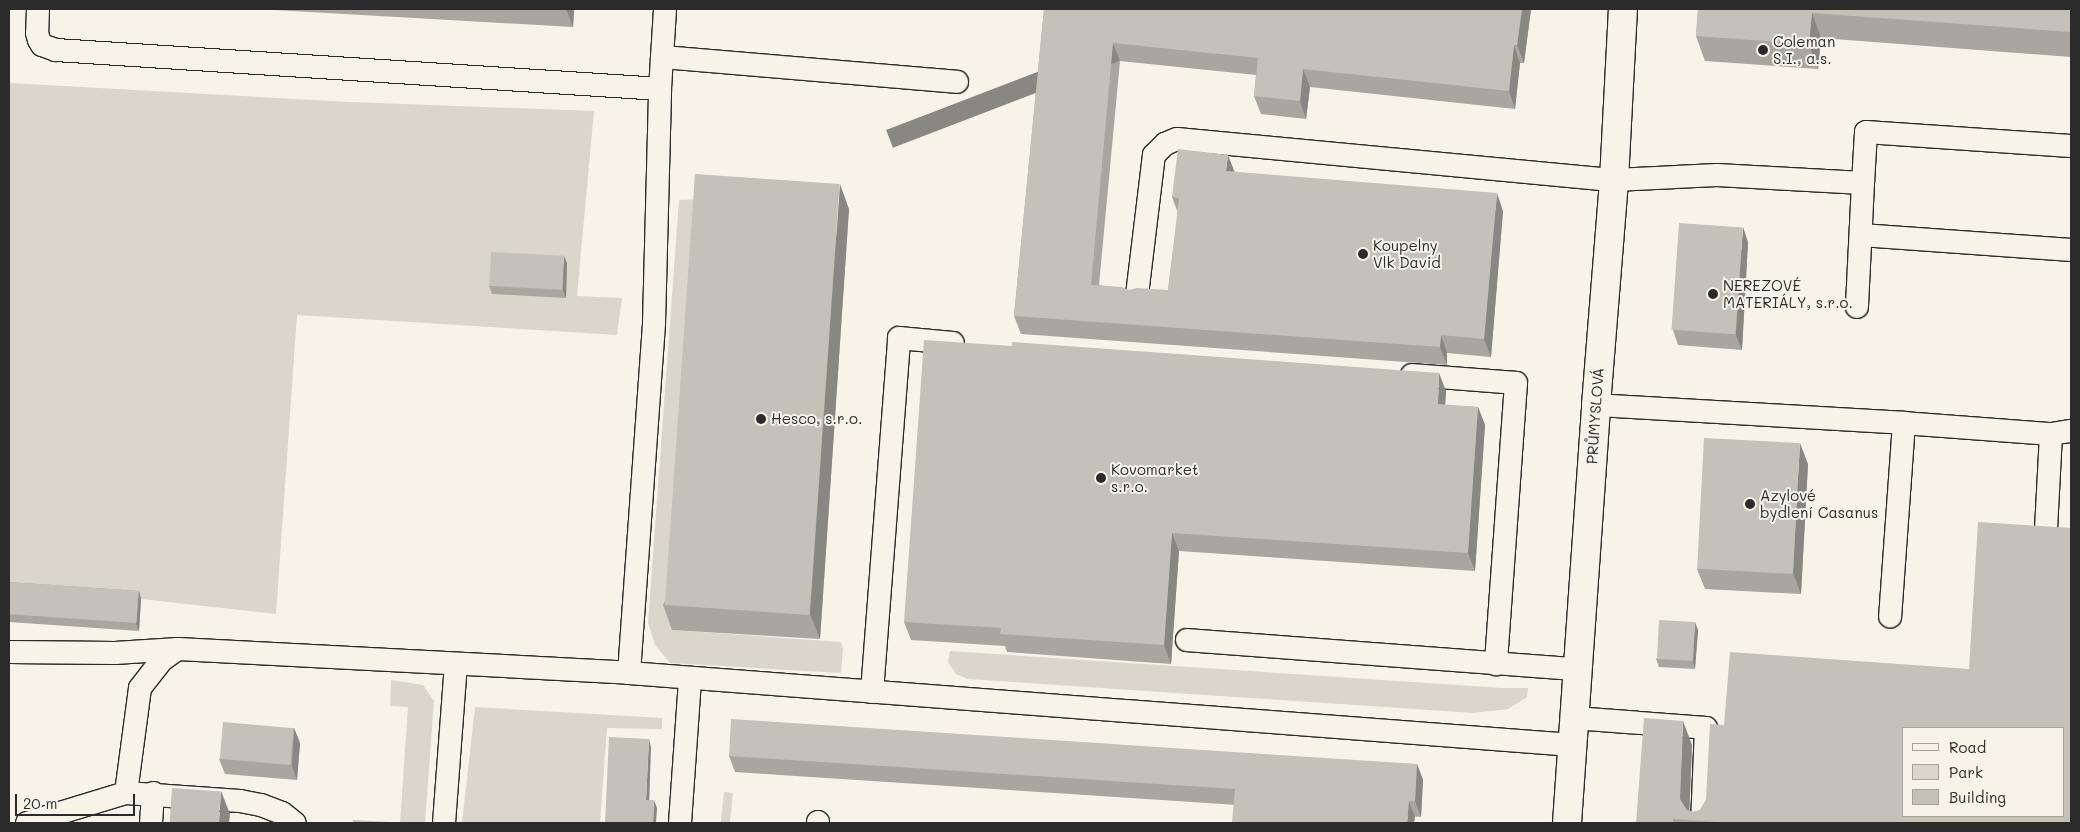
<!DOCTYPE html>
<meta charset="utf-8">
<style>
body{margin:0}
#map{position:relative;width:2080px;height:832px;overflow:hidden;background:#f7f3e8;font-family:Mali,sans-serif}
div>[style]{position:absolute}
.green>*{inset:0;background:#dad6cc;transform-origin:0 0}
.roads{filter:drop-shadow(1px 0 #2b2b2b) drop-shadow(-1px 0 #2b2b2b) drop-shadow(0 1px #2b2b2b) drop-shadow(0 -1px #2b2b2b)}
.lane>*{height:22px;margin:-11px;padding:0 11px;transform-origin:11px;border-radius:11px;background:#f7f3e8}
.street>*{height:28px;margin:-14px;padding:0 14px;transform-origin:14px;border-radius:14px;background:#f7f3e8}
.wall>*{inset:0;background:#a9a69f}
.shaded-wall>*{inset:0;background:#898782;transform-origin:0 0}
.building>*{inset:0;background:#c4c1b9;transform-origin:0 0}
.dots>*{width:14px;height:14px;translate:-50% -50%;box-sizing:border-box;border:2px solid #f7f3e8;border-radius:50%}
span{translate:-50% -50%;white-space:nowrap;text-align:center;line-height:1.15;-webkit-text-stroke:4px #f7f3e8;paint-order:stroke}
.poi-label{font-size:15px;color:#2b2b2b}
.left{translate:0 -50%;text-align:left}
.street-label{font-size:15px;color:#2b2b2b}
.frame{position:absolute;inset:0;border:10px solid #2b2b2b;pointer-events:none}
.legend{position:absolute;left:1902px;top:727px;width:162px;height:90px;box-sizing:border-box;background:#f7f3e8;border:1px solid #a5a39c;margin:0;padding:6px 9px;list-style:none;font-size:15px;color:#2b2b2b}
.legend li{display:flex;align-items:center;gap:10px;height:25px}
.legend b{width:25px;border:1px solid #a5a39c}
.scale{position:absolute;left:15px;top:794px;width:120px;height:22px;box-sizing:border-box;border:2px solid #2b2b2b;border-top:0;padding-left:6px;font-size:15px;line-height:18px;white-space:nowrap;color:#2b2b2b;-webkit-text-stroke:4px #f7f3e8;paint-order:stroke}
</style>
<div id="map">
<div class="green">
<div style="clip-path:polygon(10px 83px,350px 102px,594px 111px,577px 296px,622px 298px,617px 335px,297px 315px,276px 614px,141px 599px,9px 590px)"></div>
<div style="clip-path:polygon(704px 199px,672px 630px,841px 642px,843px 649px,841px 673px,670px 663px,655px 645px,648px 623px,679px 200px)"></div>
<div style="clip-path:polygon(950px 651px,1502px 688px,1528px 688px,1527px 697px,1508px 709px,1473px 713px,968px 679px,956px 674px,948px 662px)"></div>
<div style="clip-path:polygon(391px 680px,423px 685px,434px 701px,425px 823px,400px 823px,408px 707px,390px 706px)"></div>
<div style="clip-path:polygon(475px 707px,662px 718px,662px 729px,607px 728px,600px 823px,462px 823px)"></div>
<div style="left:724px;top:792px;width:9px;height:31px;rotate:6deg"></div>
</div>
<div class="roads">
<div class="lane">
<div style="left:38px;top:9px;width:24px;rotate:92deg"></div>
<div style="left:37px;top:33px;width:7px;rotate:74deg"></div>
<div style="left:39px;top:40px;width:6px;rotate:59deg"></div>
<div style="left:42px;top:45px;width:15px;rotate:20deg"></div>
<div style="left:56px;top:50px;width:605px;rotate:3.69deg"></div>
<div style="left:660px;top:89px;width:80px;rotate:-86.4deg"></div>
<div style="left:662px;top:57px;width:296px;rotate:4.8deg"></div>
<div style="left:1863px;top:183px;width:51px;rotate:-86.6deg"></div>
<div style="left:1866px;top:132px;width:205px;rotate:3.9deg"></div>
<div style="left:1861px;top:235px;width:211px;rotate:4.1deg"></div>
<div style="left:1137px;top:295px;width:141px;rotate:-83.1deg"></div>
<div style="left:1154px;top:155px;width:16px;rotate:-45deg"></div>
<div style="left:1165px;top:144px;width:13px;rotate:-23deg"></div>
<div style="left:1177px;top:139px;width:439px;rotate:5.4deg"></div>
<div style="left:1614px;top:180px;width:103px;rotate:-2.8deg"></div>
<div style="left:1717px;top:175px;width:146px;rotate:3.1deg"></div>
<div style="left:1863px;top:183px;width:124px;rotate:92.8deg"></div>
<div style="left:1412px;top:375px;width:104px;rotate:4.4deg"></div>
<div style="left:1516px;top:383px;width:282px;rotate:94.1deg"></div>
<div style="left:1596px;top:405px;width:309px;rotate:3.3deg"></div>
<div style="left:1904px;top:423px;width:194px;rotate:94.1deg"></div>
<div style="left:1904px;top:423px;width:147px;rotate:4.3deg"></div>
<div style="left:2051px;top:434px;width:97px;rotate:93deg"></div>
<div style="left:2051px;top:434px;width:20px;rotate:-9deg"></div>
<div style="left:1187px;top:640px;width:391px;rotate:4.3deg"></div>
<div style="left:9px;top:652px;width:106px;rotate:0.5deg"></div>
<div style="left:115px;top:653px;width:63px;rotate:-3.6deg"></div>
<div style="left:178px;top:649px;width:452px;rotate:3deg"></div>
<div style="left:629px;top:673px;width:946px;rotate:4.37deg"></div>
<div style="left:629px;top:673px;width:351px;rotate:-85.9deg"></div>
<div style="left:654px;top:323px;width:234px;rotate:-88.5deg"></div>
<div style="left:872px;top:692px;width:355px;rotate:-85.6deg"></div>
<div style="left:899px;top:338px;width:54px;rotate:5.3deg"></div>
<div style="left:1574px;top:718px;width:132px;rotate:4.3deg"></div>
<div style="left:1706px;top:728px;width:95px;rotate:92.4deg"></div>
<div style="left:126px;top:793px;width:114px;rotate:4deg"></div>
<div style="left:240px;top:801px;width:21px;rotate:11deg"></div>
<div style="left:261px;top:805px;width:22px;rotate:21deg"></div>
<div style="left:282px;top:813px;width:16px;rotate:38deg"></div>
<div style="left:27px;top:823px;width:103px;rotate:-16.9deg"></div>
<div style="left:126px;top:793px;width:106px;rotate:-82.4deg"></div>
<div style="left:140px;top:688px;width:36px;rotate:-52deg"></div>
<div style="left:162px;top:660px;width:19px;rotate:-35deg"></div>
<div style="left:151px;top:823px;width:30px;rotate:-86deg"></div>
<div style="left:444px;top:823px;width:159px;rotate:-85.7deg"></div>
<div style="left:680px;top:823px;width:144px;rotate:-86deg"></div>
<div style="left:818px;top:823px;width:1px;rotate:-90deg"></div>
</div>
<div class="street">
<div style="left:1567px;top:823px;width:419px;rotate:-86deg"></div>
<div style="left:1596px;top:405px;width:226px;rotate:-85.4deg"></div>
<div style="left:1614px;top:180px;width:171px;rotate:-87deg"></div>
</div>
</div>
<div class="wall">
<div style="clip-path:polygon(257px 9px,574px 9px,573px 27px)"></div>
<div style="clip-path:polygon(1044px 9px,1531px 9px,1524px 63px,1520px 63px,1515px 109px,1310px 87px,1306px 119px,1261px 114px,1254px 96px,1256px 75px,1120px 61px,1099px 285px,1129px 290px,1168px 290px,1178px 213px,1172px 197px,1234px 172px,1503px 211px,1491px 357px,1447px 353px,1447px 365px,1021px 334px,1014px 316px)"></div>
<div style="clip-path:polygon(1698px 9px,2071px 9px,2071px 57px,1821px 38px,1818px 69px,1705px 61px,1696px 36px)"></div>
<div style="clip-path:polygon(849px 209px,820px 639px,672px 630px,663px 605px)"></div>
<div style="clip-path:polygon(1748px 242px,1742px 350px,1678px 345px,1673px 330px)"></div>
<div style="clip-path:polygon(567px 263px,566px 298px,492px 294px,489px 286px)"></div>
<div style="clip-path:polygon(1446px 391px,1445px 405px,1478px 407px,1485px 425px,1475px 571px,1179px 551px,1171px 664px,1007px 652px,1005px 646px,911px 640px,904px 622px)"></div>
<div style="clip-path:polygon(1808px 464px,1801px 594px,1705px 589px,1697px 569px)"></div>
<div style="clip-path:polygon(9px 582px,139px 591px,141px 599px,139px 631px,9px 622px)"></div>
<div style="clip-path:polygon(1698px 630px,1695px 669px,1659px 667px,1656px 659px)"></div>
<div style="clip-path:polygon(1969px 669px,2071px 823px,1636px 823px,1692px 745px,1689px 811px,1693px 812px,1700px 810px,1706px 800px,1724px 725px)"></div>
<div style="clip-path:polygon(294px 728px,300px 743px,297px 780px,225px 774px,219px 759px)"></div>
<div style="clip-path:polygon(729px 756px,1417px 764px,1423px 780px,1421px 817px,735px 772px)"></div>
</div>
<div class="shaded-wall">
<div style="clip-path:polygon(566px 9px,574px 9px,573px 27px)"></div>
<div style="clip-path:polygon(1522px 9px,1531px 9px,1524px 63px,1517px 45px)"></div>
<div style="clip-path:polygon(1812px 13px,1821px 38px,1818px 69px,1809px 44px)"></div>
<div style="left:1113px;top:43px;width:19px;height:243px;rotate:69deg"></div>
<div style="clip-path:polygon(1514px 45px,1520px 63px,1515px 109px,1509px 91px)"></div>
<div style="clip-path:polygon(1303px 69px,1310px 87px,1306px 119px,1300px 101px)"></div>
<div style="clip-path:polygon(1228px 155px,1235px 173px,1226px 171px)"></div>
<div style="clip-path:polygon(840px 184px,849px 209px,820px 639px,810px 614px)"></div>
<div style="clip-path:polygon(1497px 193px,1503px 211px,1491px 357px,1484px 339px)"></div>
<div style="clip-path:polygon(1743px 227px,1748px 242px,1742px 350px,1736px 335px)"></div>
<div style="clip-path:polygon(564px 256px,567px 263px,566px 298px,563px 291px)"></div>
<div style="clip-path:polygon(1441px 335px,1447px 353px,1447px 365px,1440px 347px)"></div>
<div style="clip-path:polygon(1439px 373px,1446px 391px,1444px 422px,1438px 404px)"></div>
<div style="clip-path:polygon(1478px 407px,1485px 425px,1475px 571px,1468px 553px)"></div>
<div style="clip-path:polygon(1800px 443px,1808px 464px,1801px 594px,1793px 573px)"></div>
<div style="clip-path:polygon(1172px 533px,1179px 551px,1171px 664px,1164px 645px)"></div>
<div style="clip-path:polygon(139px 591px,141px 599px,139px 631px,136px 624px)"></div>
<div style="clip-path:polygon(1695px 622px,1698px 630px,1695px 669px,1693px 661px)"></div>
<div style="clip-path:polygon(1683px 721px,1692px 745px,1689px 820px,1680px 799px)"></div>
<div style="clip-path:polygon(294px 728px,300px 743px,297px 780px,292px 766px)"></div>
<div style="clip-path:polygon(649px 739px,651px 747px,649px 808px,646px 800px)"></div>
<div style="clip-path:polygon(1417px 764px,1423px 780px,1421px 817px,1415px 801px)"></div>
<div style="clip-path:polygon(221px 791px,230px 814px,229px 823px,219px 823px)"></div>
<div style="clip-path:polygon(654px 800px,657px 808px,656px 823px,653px 823px)"></div>
<div style="clip-path:polygon(1409px 801px,1415px 817px,1414px 823px,1407px 823px)"></div>
</div>
<div class="building">
<div style="clip-path:polygon(1044px 9px,1522px 9px,1517px 45px,1514px 45px,1509px 91px,1303px 69px,1300px 101px,1254px 96px,1258px 58px,1113px 43px,1091px 285px,1122px 287px,1129px 290px,1137px 288px,1168px 290px,1179px 198px,1172px 197px,1178px 149px,1228px 155px,1226px 171px,1497px 193px,1484px 339px,1441px 335px,1440px 347px,1014px 316px)"></div>
<div style="clip-path:polygon(1698px 9px,2071px 9px,2071px 32px,1812px 13px,1809px 44px,1696px 36px)"></div>
<div style="left:695px;top:174px;width:145px;height:432px;rotate:4deg"></div>
<div style="left:1679px;top:223px;width:64px;height:107px;rotate:4deg"></div>
<div style="left:491px;top:252px;width:73px;height:34px;rotate:3deg"></div>
<div style="clip-path:polygon(924px 340px,1012px 346px,1012px 342px,1439px 373px,1438px 404px,1478px 407px,1468px 553px,1172px 533px,1164px 645px,1000px 634px,1001px 628px,904px 622px)"></div>
<div style="left:1704px;top:438px;width:96px;height:131px;rotate:3deg"></div>
<div style="clip-path:polygon(evenodd,1978px 522px,2071px 528px,2071px 823px,1733px 823px,1673px 819px,1673px 823px,1636px 823px,1644px 718px,1683px 721px,1680px 799px,1687px 810px,1693px 812px,1700px 810px,1706px 800px,1710px 724px,1724px 725px,1730px 652px,1969px 669px,1978px 522px,1904px 728px,2064px 728px,2064px 816px,1904px 816px,1904px 728px)"></div>
<div style="left:9px;top:582px;width:130px;height:32px;rotate:4deg"></div>
<div style="left:1659px;top:620px;width:36px;height:39px;rotate:3deg"></div>
<div style="clip-path:polygon(731px 719px,1417px 764px,1415px 801px,1409px 801px,1407px 823px,1232px 823px,1235px 789px,729px 756px)"></div>
<div style="left:223px;top:722px;width:71px;height:37px;rotate:5deg"></div>
<div style="clip-path:polygon(609px 737px,649px 739px,646px 800px,654px 800px,653px 823px,605px 823px)"></div>
<div style="left:172px;top:788px;width:49px;height:35px;rotate:4deg"></div>
<div style="clip-path:polygon(353px 820px,389px 822px,389px 823px,353px 823px)"></div>
</div>
<div class="dots">
<div style="left:1763px;top:50px;background:#2b2b2b"></div>
<div style="left:1363px;top:254px;background:#2b2b2b"></div>
<div style="left:1713px;top:294px;background:#2b2b2b"></div>
<div style="left:761px;top:419px;background:#2b2b2b"></div>
<div style="left:1101px;top:478px;background:#2b2b2b"></div>
<div style="left:1750px;top:504px;background:#2b2b2b"></div>
</div>
<div class="poi-label">
<span class="left" style="left:1773px;top:50px">Coleman<br>S.I., a.s.</span>
<span class="left" style="left:1373px;top:254px">Koupelny<br>Vlk David</span>
<span class="left" style="left:1723px;top:294px">NEREZOVÉ<br>MATERIÁLY, s.r.o.</span>
<span class="left" style="left:771px;top:419px">Hesco, s.r.o.</span>
<span class="left" style="left:1111px;top:478px">Kovomarket<br>s.r.o.</span>
<span class="left" style="left:1760px;top:504px">Azylové<br>bydlení Casanus</span>
</div>
<div class="street-label">
<span style="left:1595px;top:416px;rotate:-86deg">PRŮMYSLOVÁ</span>
</div>
<div class="frame"></div>
<ul class="legend">
<li><b style="height:6px;background:#f7f3e8"></b>Road</li>
<li><b style="height:14px;background:#dad6cc"></b>Park</li>
<li><b style="height:14px;background:#c4c1b9"></b>Building</li>
</ul>
<div class="scale">20 m</div>
</div>
